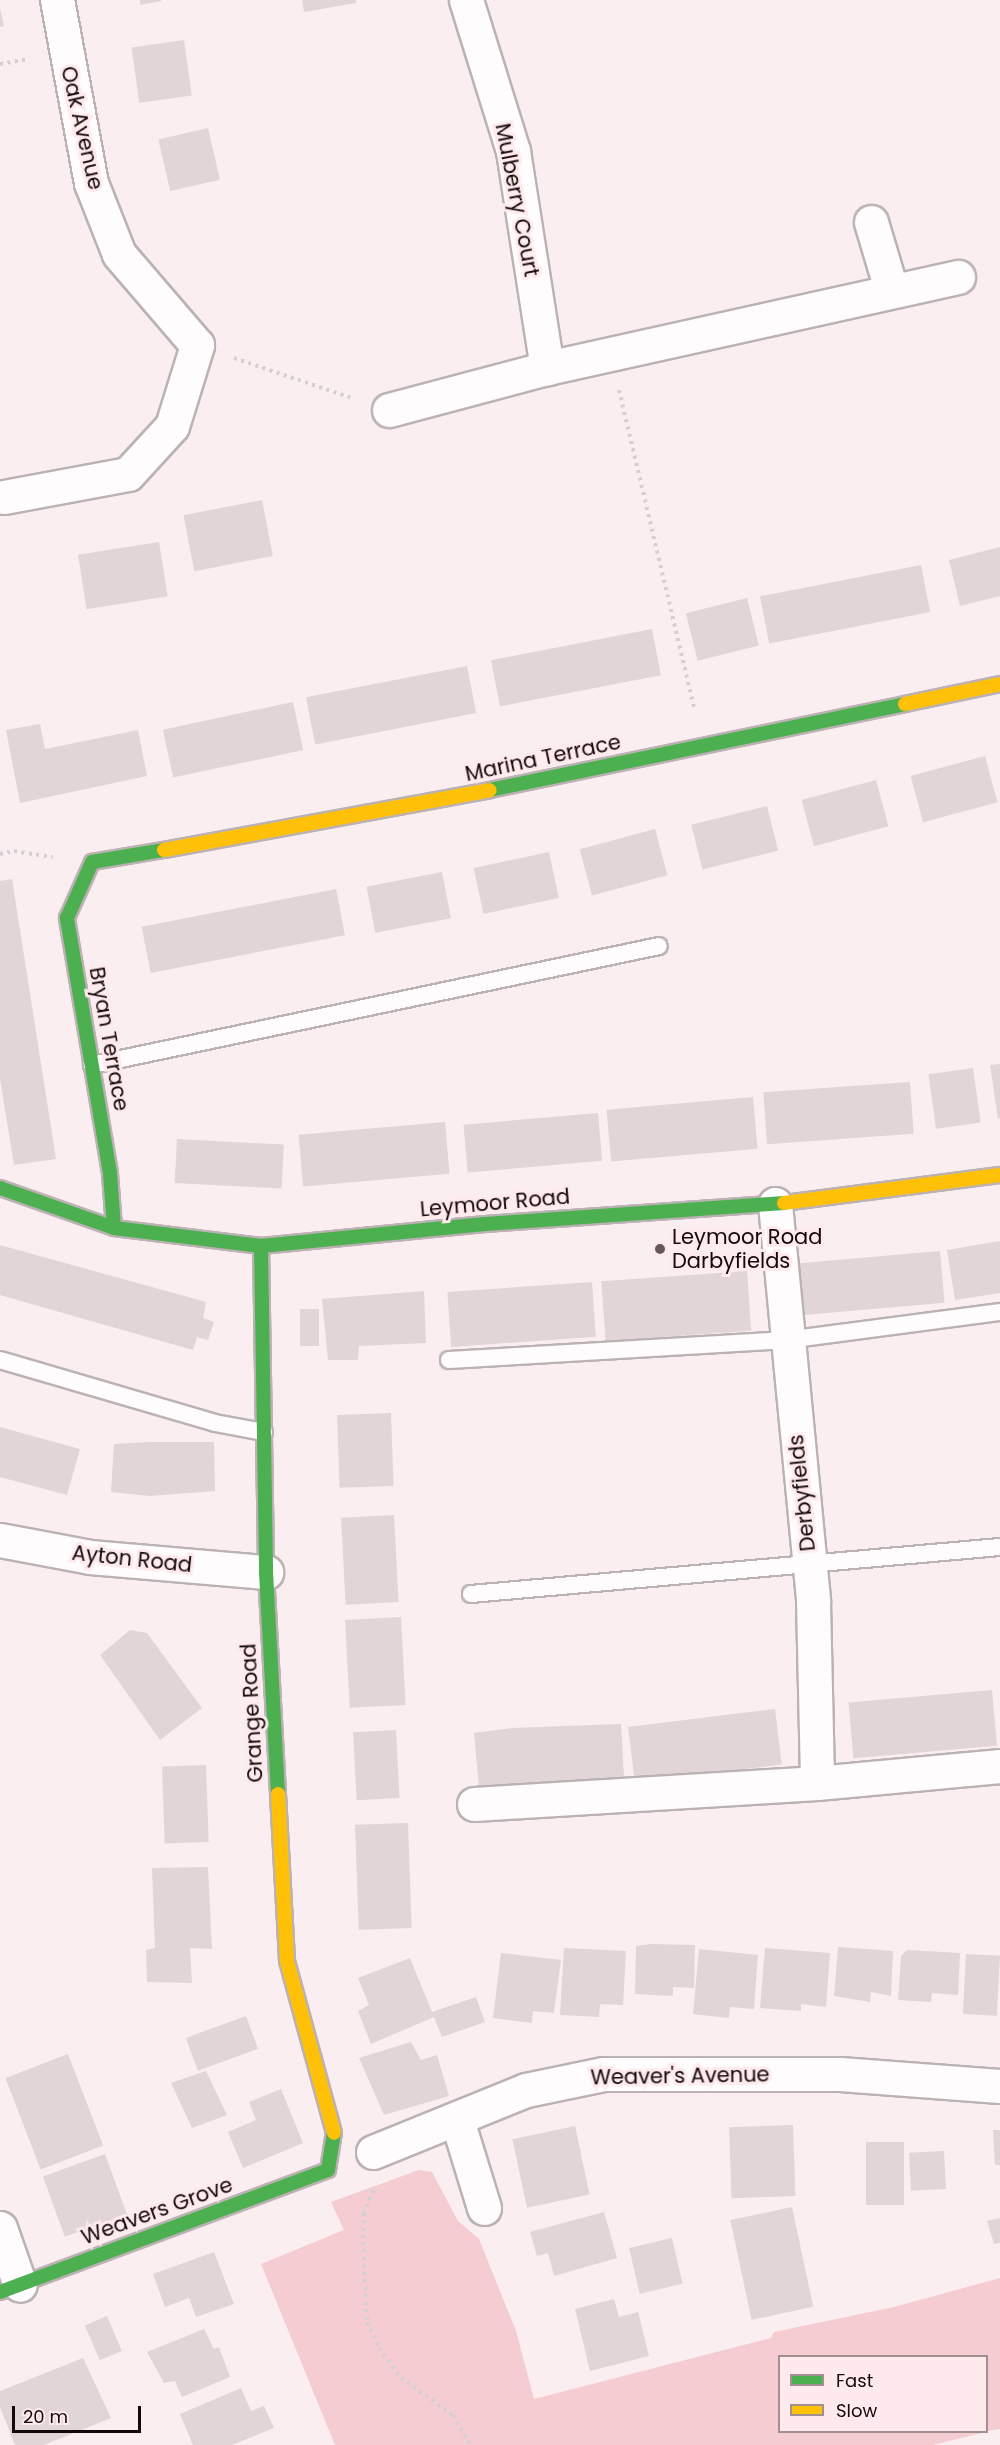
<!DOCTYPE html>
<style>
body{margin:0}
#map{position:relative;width:1000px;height:2445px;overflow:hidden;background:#faeef0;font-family:Poppins,sans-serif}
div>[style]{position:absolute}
.green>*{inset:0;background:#f5ccd2}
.building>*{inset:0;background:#e1d5d7;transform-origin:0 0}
.path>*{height:4px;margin-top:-2px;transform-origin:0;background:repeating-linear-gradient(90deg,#d4d0d1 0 3px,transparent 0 7.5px)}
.roads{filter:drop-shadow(2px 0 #bcb2b3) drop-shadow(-2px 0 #bcb2b3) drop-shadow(0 2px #bcb2b3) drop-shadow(0 -2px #bcb2b3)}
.lane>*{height:16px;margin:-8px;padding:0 8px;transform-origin:8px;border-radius:8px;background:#fefcfd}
.street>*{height:33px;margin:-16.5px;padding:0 16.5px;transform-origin:16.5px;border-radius:16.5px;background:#fefcfd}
.fast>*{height:14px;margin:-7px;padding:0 7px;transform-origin:7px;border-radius:7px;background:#4caf50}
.slow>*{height:14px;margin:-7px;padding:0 7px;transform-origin:7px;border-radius:7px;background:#ffc107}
.dots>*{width:16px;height:16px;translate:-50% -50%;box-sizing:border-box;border:3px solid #feeaec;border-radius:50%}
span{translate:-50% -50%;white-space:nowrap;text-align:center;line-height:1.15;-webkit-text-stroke:6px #feeaec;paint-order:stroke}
.street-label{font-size:21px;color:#13080a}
.poi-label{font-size:21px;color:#13080a}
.left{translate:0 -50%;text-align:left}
.legend{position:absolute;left:778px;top:2355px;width:210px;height:78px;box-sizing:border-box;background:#feeaec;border:2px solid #a09092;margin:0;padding:8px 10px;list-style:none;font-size:18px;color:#13080a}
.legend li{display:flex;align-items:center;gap:12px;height:30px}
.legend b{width:30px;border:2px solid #a09092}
.scale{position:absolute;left:12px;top:2406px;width:129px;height:27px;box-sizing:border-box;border:3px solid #13080a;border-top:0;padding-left:8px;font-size:18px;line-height:21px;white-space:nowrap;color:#13080a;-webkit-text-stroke:4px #feeaec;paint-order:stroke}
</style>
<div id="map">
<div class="green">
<div style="clip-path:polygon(419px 2170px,432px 2172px,458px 2221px,479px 2239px,516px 2331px,534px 2399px,771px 2338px,774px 2332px,894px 2307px,1000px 2278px,1000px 2429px,987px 2431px,986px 2356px,780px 2356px,780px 2432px,986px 2432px,933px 2445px,335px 2445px,261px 2264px,344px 2230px,331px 2202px)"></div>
</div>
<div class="building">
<div style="clip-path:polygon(140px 0,161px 0,161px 1px,140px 5px)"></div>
<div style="clip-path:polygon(302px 0,356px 0,356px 3px,304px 12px)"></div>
<div style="clip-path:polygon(0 9px,4px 26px,0 27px)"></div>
<div style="left:184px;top:40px;width:56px;height:53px;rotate:82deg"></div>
<div style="left:208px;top:128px;width:53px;height:51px;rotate:77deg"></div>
<div style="left:262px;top:500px;width:57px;height:80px;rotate:79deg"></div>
<div style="left:159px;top:542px;width:55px;height:82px;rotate:81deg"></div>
<div style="clip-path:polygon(1000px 547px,1000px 596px,960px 606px,949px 560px)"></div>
<div style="left:921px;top:565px;width:48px;height:164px;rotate:79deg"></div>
<div style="left:747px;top:598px;width:49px;height:63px;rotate:76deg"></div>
<div style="left:652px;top:629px;width:47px;height:164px;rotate:79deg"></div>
<div style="left:467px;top:666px;width:48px;height:164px;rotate:79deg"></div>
<div style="left:293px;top:702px;width:49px;height:133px;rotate:78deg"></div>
<div style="clip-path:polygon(40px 724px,45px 749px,138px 730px,147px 776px,20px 803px,6px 730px)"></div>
<div style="left:985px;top:756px;width:48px;height:77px;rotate:75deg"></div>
<div style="left:876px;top:780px;width:48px;height:77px;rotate:75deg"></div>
<div style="left:767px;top:806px;width:46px;height:78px;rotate:76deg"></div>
<div style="left:655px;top:829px;width:48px;height:78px;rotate:75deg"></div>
<div style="left:549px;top:852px;width:47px;height:77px;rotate:78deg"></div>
<div style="left:442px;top:872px;width:47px;height:77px;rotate:79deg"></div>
<div style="clip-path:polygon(12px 879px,56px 1159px,14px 1165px,0 1079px,0 881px)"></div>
<div style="left:336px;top:889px;width:47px;height:198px;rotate:79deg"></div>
<div style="clip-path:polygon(1000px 1064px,1000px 1118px,998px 1119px,990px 1065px)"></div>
<div style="left:973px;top:1068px;width:55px;height:45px;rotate:82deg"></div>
<div style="left:910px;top:1082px;width:52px;height:147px;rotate:86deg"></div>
<div style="left:753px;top:1097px;width:52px;height:147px;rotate:85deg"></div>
<div style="left:598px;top:1113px;width:48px;height:135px;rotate:85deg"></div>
<div style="left:445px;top:1122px;width:52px;height:147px;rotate:85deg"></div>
<div style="left:177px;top:1139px;width:107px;height:44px;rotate:3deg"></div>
<div style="clip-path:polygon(1000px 1241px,1000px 1293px,955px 1300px,947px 1250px)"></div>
<div style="clip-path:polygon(0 1245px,206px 1302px,203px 1318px,214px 1322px,208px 1340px,197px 1337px,193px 1350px,0 1295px)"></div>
<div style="left:940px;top:1251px;width:52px;height:147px;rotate:85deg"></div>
<div style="left:747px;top:1271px;width:60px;height:146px;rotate:86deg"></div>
<div style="left:592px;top:1282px;width:55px;height:145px;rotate:86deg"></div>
<div style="clip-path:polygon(424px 1291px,426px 1343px,359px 1346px,358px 1360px,328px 1360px,322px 1299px)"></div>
<div style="left:300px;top:1309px;width:19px;height:37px"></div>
<div style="left:391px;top:1413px;width:73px;height:54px;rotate:88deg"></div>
<div style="clip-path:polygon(0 1427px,80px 1449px,67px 1495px,0 1477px)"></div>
<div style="clip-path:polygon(149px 1442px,214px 1442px,215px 1491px,150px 1496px,111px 1492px,114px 1444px)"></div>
<div style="left:394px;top:1515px;width:87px;height:53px;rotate:87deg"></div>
<div style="left:401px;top:1617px;width:88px;height:56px;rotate:87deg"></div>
<div style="clip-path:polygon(130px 1630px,147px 1633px,202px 1708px,160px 1740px,100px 1655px)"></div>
<div style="left:992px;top:1690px;width:56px;height:144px;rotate:85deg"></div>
<div style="left:775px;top:1709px;width:56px;height:148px;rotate:83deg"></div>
<div style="clip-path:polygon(621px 1724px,624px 1778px,479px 1788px,474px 1733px,512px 1728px)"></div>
<div style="left:396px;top:1730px;width:68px;height:43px;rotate:87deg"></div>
<div style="left:206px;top:1765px;width:77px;height:44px;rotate:88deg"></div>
<div style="left:408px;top:1823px;width:105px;height:53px;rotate:88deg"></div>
<div style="clip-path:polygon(208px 1867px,212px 1949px,190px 1948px,192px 1983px,147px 1982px,146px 1950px,155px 1948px,152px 1868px)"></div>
<div style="clip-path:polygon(651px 1944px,695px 1945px,694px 1988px,673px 1987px,673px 1996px,635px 1994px,636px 1946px)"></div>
<div style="clip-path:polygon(838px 1947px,893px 1951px,891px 1996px,871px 1992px,870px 2002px,834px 1996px)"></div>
<div style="clip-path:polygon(564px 1948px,626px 1951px,623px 2005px,600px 2004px,599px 2017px,560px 2015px)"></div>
<div style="clip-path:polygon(765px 1948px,830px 1953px,826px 2007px,801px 2004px,801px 2011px,760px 2008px)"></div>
<div style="clip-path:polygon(699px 1949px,758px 1955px,754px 2009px,730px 2007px,729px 2018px,693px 2014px)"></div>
<div style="clip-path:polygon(907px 1950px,960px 1953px,958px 1995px,932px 1993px,931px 2002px,898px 2000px,901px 1956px)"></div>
<div style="clip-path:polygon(501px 1953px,561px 1960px,554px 2013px,533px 2011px,532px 2023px,493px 2018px)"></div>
<div style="left:966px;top:1954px;width:34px;height:60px;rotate:3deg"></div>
<div style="clip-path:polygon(410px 1958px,432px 2012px,476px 1997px,485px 2022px,442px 2037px,434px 2017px,371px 2044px,358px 2011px,369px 2005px,358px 1978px)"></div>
<div style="left:246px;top:2016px;width:35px;height:64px;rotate:70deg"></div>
<div style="clip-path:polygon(411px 2042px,421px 2060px,437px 2055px,449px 2096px,384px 2115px,359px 2058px)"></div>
<div style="left:68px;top:2054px;width:98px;height:67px;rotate:69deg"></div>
<div style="clip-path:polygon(206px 2071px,227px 2115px,192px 2128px,171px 2083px)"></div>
<div style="clip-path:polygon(281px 2089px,303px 2143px,243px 2168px,228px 2132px,256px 2120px,249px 2102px)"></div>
<div style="left:793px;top:2125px;width:71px;height:64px;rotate:88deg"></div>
<div style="left:575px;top:2126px;width:70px;height:64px;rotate:78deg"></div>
<div style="clip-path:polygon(993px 2130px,1000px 2130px,1000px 2165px,995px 2165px)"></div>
<div style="left:904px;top:2142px;width:63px;height:38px;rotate:90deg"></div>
<div style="left:944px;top:2151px;width:38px;height:35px;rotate:87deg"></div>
<div style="left:105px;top:2154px;width:64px;height:66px;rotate:70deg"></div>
<div style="left:792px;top:2207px;width:102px;height:63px;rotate:78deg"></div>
<div style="clip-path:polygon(604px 2212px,617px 2258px,554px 2276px,548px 2253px,537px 2256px,530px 2232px)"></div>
<div style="clip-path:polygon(1000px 2218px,1000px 2243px,994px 2244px,987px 2221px)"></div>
<div style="left:672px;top:2238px;width:47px;height:44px;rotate:77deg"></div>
<div style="clip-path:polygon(214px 2252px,234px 2304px,196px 2317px,189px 2298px,165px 2307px,153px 2274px)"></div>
<div style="clip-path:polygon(614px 2299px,619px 2317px,638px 2312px,649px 2356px,590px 2371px,575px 2309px)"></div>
<div style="left:107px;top:2316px;width:38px;height:24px;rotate:67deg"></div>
<div style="clip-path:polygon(204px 2329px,214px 2349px,219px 2347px,230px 2377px,182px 2397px,175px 2381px,164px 2383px,147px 2352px)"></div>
<div style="clip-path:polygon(83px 2358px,111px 2418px,44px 2445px,15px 2445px,0 2407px,0 2391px)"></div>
<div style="clip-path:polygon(241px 2388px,251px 2411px,264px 2406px,274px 2428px,232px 2445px,193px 2445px,180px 2414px)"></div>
</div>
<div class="path">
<div style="left:0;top:64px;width:28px;rotate:-10deg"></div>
<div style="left:234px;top:358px;width:125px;rotate:18.7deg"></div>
<div style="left:619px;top:390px;width:326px;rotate:76.7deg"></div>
<div style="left:0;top:854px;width:14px;rotate:-12deg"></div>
<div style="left:14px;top:851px;width:39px;rotate:9deg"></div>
<div style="left:373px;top:2190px;width:25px;rotate:111deg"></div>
<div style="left:364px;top:2213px;width:29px;rotate:92deg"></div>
<div style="left:363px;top:2242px;width:80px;rotate:87.1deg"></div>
<div style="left:367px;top:2322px;width:29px;rotate:65deg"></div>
<div style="left:379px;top:2348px;width:37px;rotate:54deg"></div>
<div style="left:401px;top:2378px;width:64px;rotate:35.4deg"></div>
<div style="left:453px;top:2415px;width:34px;rotate:60deg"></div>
</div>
<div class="roads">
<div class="lane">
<div style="left:92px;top:1065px;width:579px;rotate:-11.85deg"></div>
<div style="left:0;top:1360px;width:224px;rotate:16.3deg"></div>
<div style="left:215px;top:1423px;width:50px;rotate:10.4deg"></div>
<div style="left:449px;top:1360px;width:339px;rotate:-3.4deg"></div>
<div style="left:787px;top:1340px;width:215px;rotate:-7.5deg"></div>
<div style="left:471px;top:1594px;width:531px;rotate:-5.08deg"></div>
</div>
<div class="street">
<div style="left:466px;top:0;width:158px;rotate:72.7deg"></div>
<div style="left:513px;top:151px;width:220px;rotate:81.1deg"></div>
<div style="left:547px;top:368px;width:421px;rotate:-12.5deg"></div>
<div style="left:871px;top:222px;width:70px;rotate:73.4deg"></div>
<div style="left:389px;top:410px;width:163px;rotate:-14.9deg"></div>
<div style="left:4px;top:497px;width:126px;rotate:-10.5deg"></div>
<div style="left:128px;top:474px;width:65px;rotate:-47.5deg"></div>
<div style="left:172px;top:426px;width:85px;rotate:-72.8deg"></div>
<div style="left:197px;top:345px;width:120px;rotate:-130.6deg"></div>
<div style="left:119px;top:254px;width:76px;rotate:-111.5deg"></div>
<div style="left:91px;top:183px;width:186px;rotate:-100.5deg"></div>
<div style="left:775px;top:1204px;width:400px;rotate:84.5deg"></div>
<div style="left:813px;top:1602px;width:181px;rotate:88.7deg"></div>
<div style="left:0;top:1540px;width:92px;rotate:10.7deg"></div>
<div style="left:90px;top:1557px;width:177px;rotate:4.9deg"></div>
<div style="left:474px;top:1804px;width:344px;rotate:-3.5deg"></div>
<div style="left:817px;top:1783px;width:184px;rotate:-5.3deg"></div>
<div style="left:457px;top:2120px;width:92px;rotate:72.9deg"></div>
<div style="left:373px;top:2152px;width:165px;rotate:-22.1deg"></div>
<div style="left:526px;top:2090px;width:79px;rotate:-11.7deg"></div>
<div style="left:603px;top:2074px;width:237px"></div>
<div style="left:840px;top:2074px;width:160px;rotate:4.3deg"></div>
<div style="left:0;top:2228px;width:60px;rotate:70.7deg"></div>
</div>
<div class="fast">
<div style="left:490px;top:790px;width:424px;rotate:-11.7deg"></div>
<div style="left:0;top:1188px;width:121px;rotate:19.3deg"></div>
<div style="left:114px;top:1228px;width:148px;rotate:7deg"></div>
<div style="left:261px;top:1246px;width:225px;rotate:-5.6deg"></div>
<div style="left:485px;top:1224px;width:300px;rotate:-4deg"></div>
<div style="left:114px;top:1228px;width:55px;rotate:-94.2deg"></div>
<div style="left:110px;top:1173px;width:259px;rotate:-99.6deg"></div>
<div style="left:67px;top:918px;width:61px;rotate:-65.9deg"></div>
<div style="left:92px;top:862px;width:73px;rotate:-9.5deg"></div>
<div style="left:261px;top:1246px;width:326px;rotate:89.1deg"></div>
<div style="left:266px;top:1572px;width:222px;rotate:86.9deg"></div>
<div style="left:0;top:2292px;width:350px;rotate:-20.4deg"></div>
<div style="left:328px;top:2170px;width:37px;rotate:-81deg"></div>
</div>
<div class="slow">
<div style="left:905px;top:704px;width:97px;rotate:-11.9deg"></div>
<div style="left:164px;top:850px;width:331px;rotate:-10.4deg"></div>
<div style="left:784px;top:1203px;width:218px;rotate:-7.4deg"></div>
<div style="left:278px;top:1794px;width:167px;rotate:86.9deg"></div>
<div style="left:287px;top:1961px;width:178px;rotate:74.7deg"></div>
</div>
</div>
<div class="dots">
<div style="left:660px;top:1249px;background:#64585a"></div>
</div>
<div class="street-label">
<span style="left:82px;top:128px;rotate:77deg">Oak Avenue</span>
<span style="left:517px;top:200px;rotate:79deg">Mulberry Court</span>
<span style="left:543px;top:758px;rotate:-12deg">Marina Terrace</span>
<span style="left:109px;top:1039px;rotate:80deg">Bryan Terrace</span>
<span style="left:495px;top:1203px;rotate:-5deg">Leymoor Road</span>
<span style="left:802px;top:1493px;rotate:-96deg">Derbyfields</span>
<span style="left:132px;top:1559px;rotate:6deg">Ayton Road</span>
<span style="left:252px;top:1713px;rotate:-93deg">Grange Road</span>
<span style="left:680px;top:2076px;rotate:-1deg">Weaver's Avenue</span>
<span style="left:157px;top:2211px;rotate:-20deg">Weavers Grove</span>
</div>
<div class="poi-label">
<span class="left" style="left:672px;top:1249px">Leymoor Road<br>Darbyfields</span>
</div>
<ul class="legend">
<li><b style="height:8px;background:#4caf50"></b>Fast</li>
<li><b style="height:8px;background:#ffc107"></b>Slow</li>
</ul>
<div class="scale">20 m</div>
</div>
